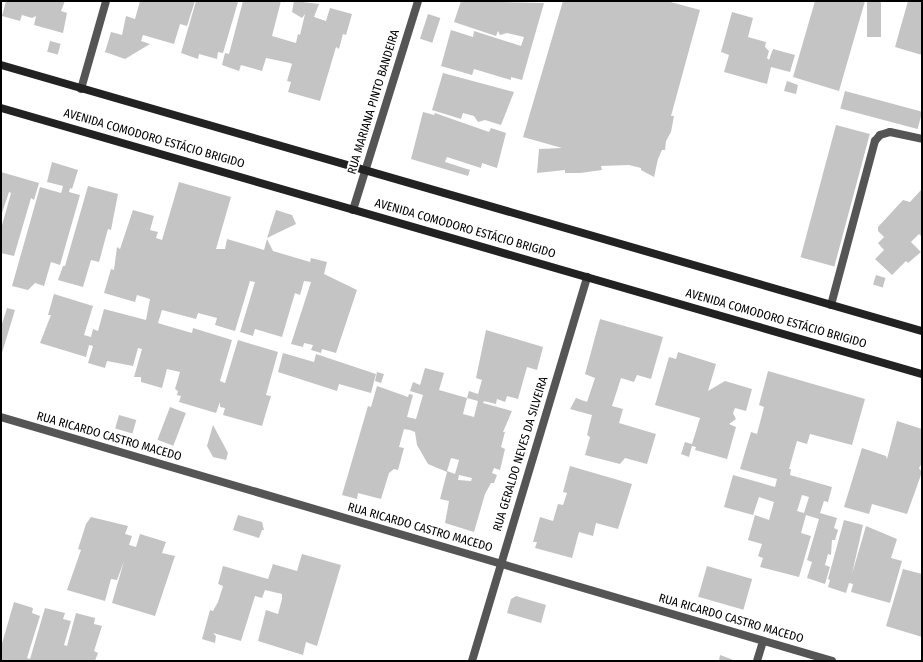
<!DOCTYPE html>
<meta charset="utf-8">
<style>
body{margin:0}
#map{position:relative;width:923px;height:662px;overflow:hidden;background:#fff;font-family:"Fira Sans Condensed",sans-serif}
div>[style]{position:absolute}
.building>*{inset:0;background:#c4c4c4;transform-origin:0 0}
.street>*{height:8px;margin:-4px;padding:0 4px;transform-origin:4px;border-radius:4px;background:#555}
.secondary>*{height:8px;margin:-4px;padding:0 4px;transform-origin:4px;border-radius:4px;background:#222}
span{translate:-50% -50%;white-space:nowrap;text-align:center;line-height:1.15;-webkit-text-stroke:3.5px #fff;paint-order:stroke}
.street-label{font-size:12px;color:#000}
.frame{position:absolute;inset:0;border:2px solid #000;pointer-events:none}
</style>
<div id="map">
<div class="building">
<div style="clip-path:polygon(6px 1px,65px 1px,61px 11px,67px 13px,63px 33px,34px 25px,36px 16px,32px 18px,22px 15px,20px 21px,2px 16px)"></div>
<div style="clip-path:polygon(140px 1px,195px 1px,187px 26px,180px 24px,174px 44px,143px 35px,141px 41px,150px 44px,125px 59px,105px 52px,111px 32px,122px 35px,126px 16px,135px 19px)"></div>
<div style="clip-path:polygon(196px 1px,238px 2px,223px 53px,218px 52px,217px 59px,199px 54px,198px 59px,181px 53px)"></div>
<div style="clip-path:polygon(243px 1px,281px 1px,272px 36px,296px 43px,298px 34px,300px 35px,305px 14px,302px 18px,292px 12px,294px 1px,319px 4px,314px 17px,326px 21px,330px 8px,352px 14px,346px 35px,343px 34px,339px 49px,336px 47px,320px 101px,288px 92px,291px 82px,287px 81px,292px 64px,290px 63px,266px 58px,262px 71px,241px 65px,239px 71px,222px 65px,225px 53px,229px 54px)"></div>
<div style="clip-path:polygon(461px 1px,544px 3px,522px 80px,511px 77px,511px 80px,474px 69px,472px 75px,441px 66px,451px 30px,473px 37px,474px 31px,521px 46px,524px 37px,507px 33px,500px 35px,498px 31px,496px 36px,454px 22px)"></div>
<div style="clip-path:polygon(563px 1px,667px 1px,700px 10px,671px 116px,674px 116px,671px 132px,666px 141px,665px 150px,662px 150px,658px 159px,654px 177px,641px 170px,641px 168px,629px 165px,601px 166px,602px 170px,580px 173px,565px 173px,565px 170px,537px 173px,539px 149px,562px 148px,523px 137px)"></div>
<div style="clip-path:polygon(815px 1px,865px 1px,839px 91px,793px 77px)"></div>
<div style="left:867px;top:1px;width:14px;height:36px"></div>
<div style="clip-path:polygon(908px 1px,922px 1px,922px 55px,895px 47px)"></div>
<div style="clip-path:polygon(732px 12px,753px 18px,748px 37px,766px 42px,765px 47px,769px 51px,767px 58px,769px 60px,773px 49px,795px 55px,790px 72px,771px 67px,767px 84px,724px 72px,729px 55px,721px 52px)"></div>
<div style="left:428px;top:14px;width:13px;height:26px;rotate:18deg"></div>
<div style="left:50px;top:41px;width:11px;height:11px;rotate:15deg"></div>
<div style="clip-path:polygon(443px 73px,514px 92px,501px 125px,485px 120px,478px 122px,474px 116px,463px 113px,461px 119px,432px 110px)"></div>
<div style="clip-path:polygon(787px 81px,798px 85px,796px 94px,784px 91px)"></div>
<div style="left:845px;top:91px;width:80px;height:18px;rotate:15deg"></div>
<div style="clip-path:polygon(423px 112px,434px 115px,435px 113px,489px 132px,491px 128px,506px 133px,497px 168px,482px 163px,481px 168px,447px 157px,445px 162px,470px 170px,468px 176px,411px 159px)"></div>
<div style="left:836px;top:125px;width:35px;height:137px;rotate:15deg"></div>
<div style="clip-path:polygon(52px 162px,78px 170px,72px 189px,70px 188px,69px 192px,80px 195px,60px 265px,51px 262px,44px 286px,35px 283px,28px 290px,12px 286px,40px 187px,61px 193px,62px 190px,63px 186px,47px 182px)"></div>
<div style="clip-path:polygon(1px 172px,39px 183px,34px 200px,31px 198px,14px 256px,1px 253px,1px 229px,11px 193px,9px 192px,1px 216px)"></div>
<div style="clip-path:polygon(179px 182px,231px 197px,216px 249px,225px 249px,227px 239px,264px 250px,267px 239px,273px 251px,310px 262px,311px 258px,327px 262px,324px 274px,357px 290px,336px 353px,322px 349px,321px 353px,311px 350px,313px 345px,304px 343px,303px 347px,291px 344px,311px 282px,304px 281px,300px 295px,295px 293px,282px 337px,255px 329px,253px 336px,240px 332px,255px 282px,250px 281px,235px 331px,215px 325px,217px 318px,198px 313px,196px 319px,162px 310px,158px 323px,161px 324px,192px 333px,193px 328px,232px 340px,220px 381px,225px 383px,238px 340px,278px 352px,266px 395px,271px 396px,262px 426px,223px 415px,225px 408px,220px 407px,220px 402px,216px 413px,179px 402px,181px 396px,177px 395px,178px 391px,175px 389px,180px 372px,167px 369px,162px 388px,141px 382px,141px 377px,134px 377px,142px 349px,138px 348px,133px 366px,107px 361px,105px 368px,88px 363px,93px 346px,89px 345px,86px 357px,40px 343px,51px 315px,48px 315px,54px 294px,93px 306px,84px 335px,91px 337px,93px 329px,98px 331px,104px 309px,146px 320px,150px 299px,137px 295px,135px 302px,104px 293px,111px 269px,114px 270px,117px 247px,120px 249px,133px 210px,154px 216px,150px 230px,158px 232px,156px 238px,162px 240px)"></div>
<div style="clip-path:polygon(88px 186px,118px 194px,111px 230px,108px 229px,99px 262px,91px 260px,83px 287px,58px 280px,63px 266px,65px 266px)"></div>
<div style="clip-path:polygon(922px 189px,922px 237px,919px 234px,911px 242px,921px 252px,908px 263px,906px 261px,892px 275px,875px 259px,884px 250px,878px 243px,884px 237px,878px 231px,878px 227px,903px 200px,910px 202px)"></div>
<div style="clip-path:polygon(276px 210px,292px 215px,296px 224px,267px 238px)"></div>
<div style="left:876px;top:275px;width:10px;height:10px;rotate:17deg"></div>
<div style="clip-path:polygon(7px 308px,15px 310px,1px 356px,1px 327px)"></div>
<div style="clip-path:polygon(600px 319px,663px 337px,651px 379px,637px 375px,634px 382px,621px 378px,612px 406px,623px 409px,619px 423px,656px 434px,647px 464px,625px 458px,620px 464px,585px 455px,590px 437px,587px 435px,592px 415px,570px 409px,576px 398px,587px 402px,595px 378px,585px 374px)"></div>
<div style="clip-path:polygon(evenodd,486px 330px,543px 347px,537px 370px,527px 367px,518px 399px,507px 396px,505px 402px,497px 399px,496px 404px,484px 401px,483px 403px,512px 411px,503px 432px,505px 432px,501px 447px,505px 449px,500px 470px,494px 468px,492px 473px,497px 475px,494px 483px,491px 483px,485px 494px,474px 532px,445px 523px,449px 501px,440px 499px,447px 472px,428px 464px,417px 445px,415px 432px,410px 430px,404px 429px,399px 447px,404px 448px,398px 470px,394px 469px,389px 473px,381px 499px,358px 493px,357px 499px,342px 495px,368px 406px,371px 407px,377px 386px,408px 397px,409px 394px,413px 395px,407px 417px,416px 419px,423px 395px,410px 391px,413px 382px,420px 385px,425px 368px,444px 373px,439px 390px,467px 398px,469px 391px,478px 394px,482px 380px,476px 378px,486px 330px,467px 398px,478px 401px,474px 417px,463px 414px,467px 398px,486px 330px,451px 458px,459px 460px,455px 474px,447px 471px,451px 458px,486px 330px,459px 475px,472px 478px,471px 481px,458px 480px,459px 475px)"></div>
<div style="clip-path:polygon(678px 352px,716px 364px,708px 391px,725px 381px,752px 389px,746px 411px,735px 408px,733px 413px,736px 419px,729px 424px,736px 427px,727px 459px,695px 450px,696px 447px,692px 446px,689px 457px,681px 454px,685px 442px,692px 444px,700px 418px,655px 405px,669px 357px,676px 359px)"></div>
<div style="clip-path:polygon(283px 353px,314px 362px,316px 354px,376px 374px,371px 393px,339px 384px,337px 391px,278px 372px)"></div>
<div style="clip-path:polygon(evenodd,768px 371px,865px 399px,852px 445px,810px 434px,807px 444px,797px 441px,789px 469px,791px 469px,790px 475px,832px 487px,828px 502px,824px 501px,820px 513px,837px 518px,834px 528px,838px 530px,835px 540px,832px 540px,831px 555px,828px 554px,825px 565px,830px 567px,825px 584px,807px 578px,812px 562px,807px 560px,819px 519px,806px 515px,801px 533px,811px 536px,799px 577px,760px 567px,763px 558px,758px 556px,762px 544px,748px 540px,755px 515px,769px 520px,774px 502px,759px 497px,753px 515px,724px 507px,733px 475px,775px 487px,777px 479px,740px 469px,751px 432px,757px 434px,764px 407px,759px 405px,768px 371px,802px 495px,809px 497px,804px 513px,797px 511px,802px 495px)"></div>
<div style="clip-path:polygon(377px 372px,384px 374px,381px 383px,375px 381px)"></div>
<div style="left:170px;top:407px;width:17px;height:35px;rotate:21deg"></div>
<div style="left:119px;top:415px;width:18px;height:14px;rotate:16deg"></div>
<div style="clip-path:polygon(897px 421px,922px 429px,922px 463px,919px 468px,922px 472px,907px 514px,872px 504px,869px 514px,844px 507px,862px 448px,886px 456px,887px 459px)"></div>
<div style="clip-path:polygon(213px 425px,228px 453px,226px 460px,213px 457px,207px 446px)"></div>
<div style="clip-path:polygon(570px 466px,632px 484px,618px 529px,596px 523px,593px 536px,579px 532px,572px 558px,535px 548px,537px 542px,533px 542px,540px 517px,553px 521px,558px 504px,563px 505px,567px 493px,563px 492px)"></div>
<div style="clip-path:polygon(238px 515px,262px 522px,264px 530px,262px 530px,259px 538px,233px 530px)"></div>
<div style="clip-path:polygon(91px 517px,128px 526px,125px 534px,132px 536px,129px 545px,136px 547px,140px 534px,166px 542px,162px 553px,175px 556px,155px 616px,112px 603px,124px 561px,117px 580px,111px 579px,105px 601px,67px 590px,81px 550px,78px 549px,86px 524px)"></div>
<div style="clip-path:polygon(844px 520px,863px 525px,852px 574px,866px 526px,897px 539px,891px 558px,902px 561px,890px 603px,851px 592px,853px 584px,849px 583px,846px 593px,828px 587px,830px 580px,828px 579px)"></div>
<div style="clip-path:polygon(302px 554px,341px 565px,317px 646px,306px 642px,303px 655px,258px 641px,266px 610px,278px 614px,282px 599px,282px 594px,265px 590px,262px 598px,255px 596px,241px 641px,213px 633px,216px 636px,215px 643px,202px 639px,210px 610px,213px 611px,218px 602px,223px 586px,218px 584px,223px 566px,268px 579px,273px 564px,297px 571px)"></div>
<div style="left:707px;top:566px;width:47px;height:32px;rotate:16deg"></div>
<div style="clip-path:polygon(903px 569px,922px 574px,922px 637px,886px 626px)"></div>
<div style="clip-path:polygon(516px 596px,546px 605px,541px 623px,507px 613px,511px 599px)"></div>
<div style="clip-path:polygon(14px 602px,33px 608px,32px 613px,40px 616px,27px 658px,30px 659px,45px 608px,65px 613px,63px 619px,71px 621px,64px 645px,67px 646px,76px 613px,95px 618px,94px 624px,102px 626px,94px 651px,98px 653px,95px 661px,1px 661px,1px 647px)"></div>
<div style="clip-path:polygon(720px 655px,731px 659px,734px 661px,719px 661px)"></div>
</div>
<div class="street">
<div style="left:81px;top:89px;width:91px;rotate:-74.1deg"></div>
<div style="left:353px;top:210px;width:219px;rotate:-72.7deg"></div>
<div style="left:831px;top:305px;width:170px;rotate:-75deg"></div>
<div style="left:875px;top:141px;width:8px;rotate:-50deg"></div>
<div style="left:880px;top:135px;width:10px;rotate:-17deg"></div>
<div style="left:890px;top:132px;width:33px;rotate:12deg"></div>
<div style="left:1px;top:417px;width:866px;rotate:16.36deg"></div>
<div style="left:472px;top:661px;width:401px;rotate:-73.3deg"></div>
<div style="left:757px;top:661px;width:21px;rotate:-73deg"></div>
</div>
<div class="secondary">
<div style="left:1px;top:65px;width:959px;rotate:16.11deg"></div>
<div style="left:1px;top:108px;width:959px;rotate:16.11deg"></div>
</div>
<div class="street-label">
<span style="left:374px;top:102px;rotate:-73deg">RUA MARIANA PINTO BANDEIRA</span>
<span style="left:154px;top:139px;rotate:16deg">AVENIDA COMODORO ESTÁCIO BRIGIDO</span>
<span style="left:465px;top:229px;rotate:16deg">AVENIDA COMODORO ESTÁCIO BRIGIDO</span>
<span style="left:776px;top:319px;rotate:16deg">AVENIDA COMODORO ESTÁCIO BRIGIDO</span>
<span style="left:109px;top:437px;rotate:16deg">RUA RICARDO CASTRO MACEDO</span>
<span style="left:521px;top:454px;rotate:-73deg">RUA GERALDO NEVES DA SILVEIRA</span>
<span style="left:420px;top:528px;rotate:16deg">RUA RICARDO CASTRO MACEDO</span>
<span style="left:731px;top:619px;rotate:16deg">RUA RICARDO CASTRO MACEDO</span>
</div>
<div class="frame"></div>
</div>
